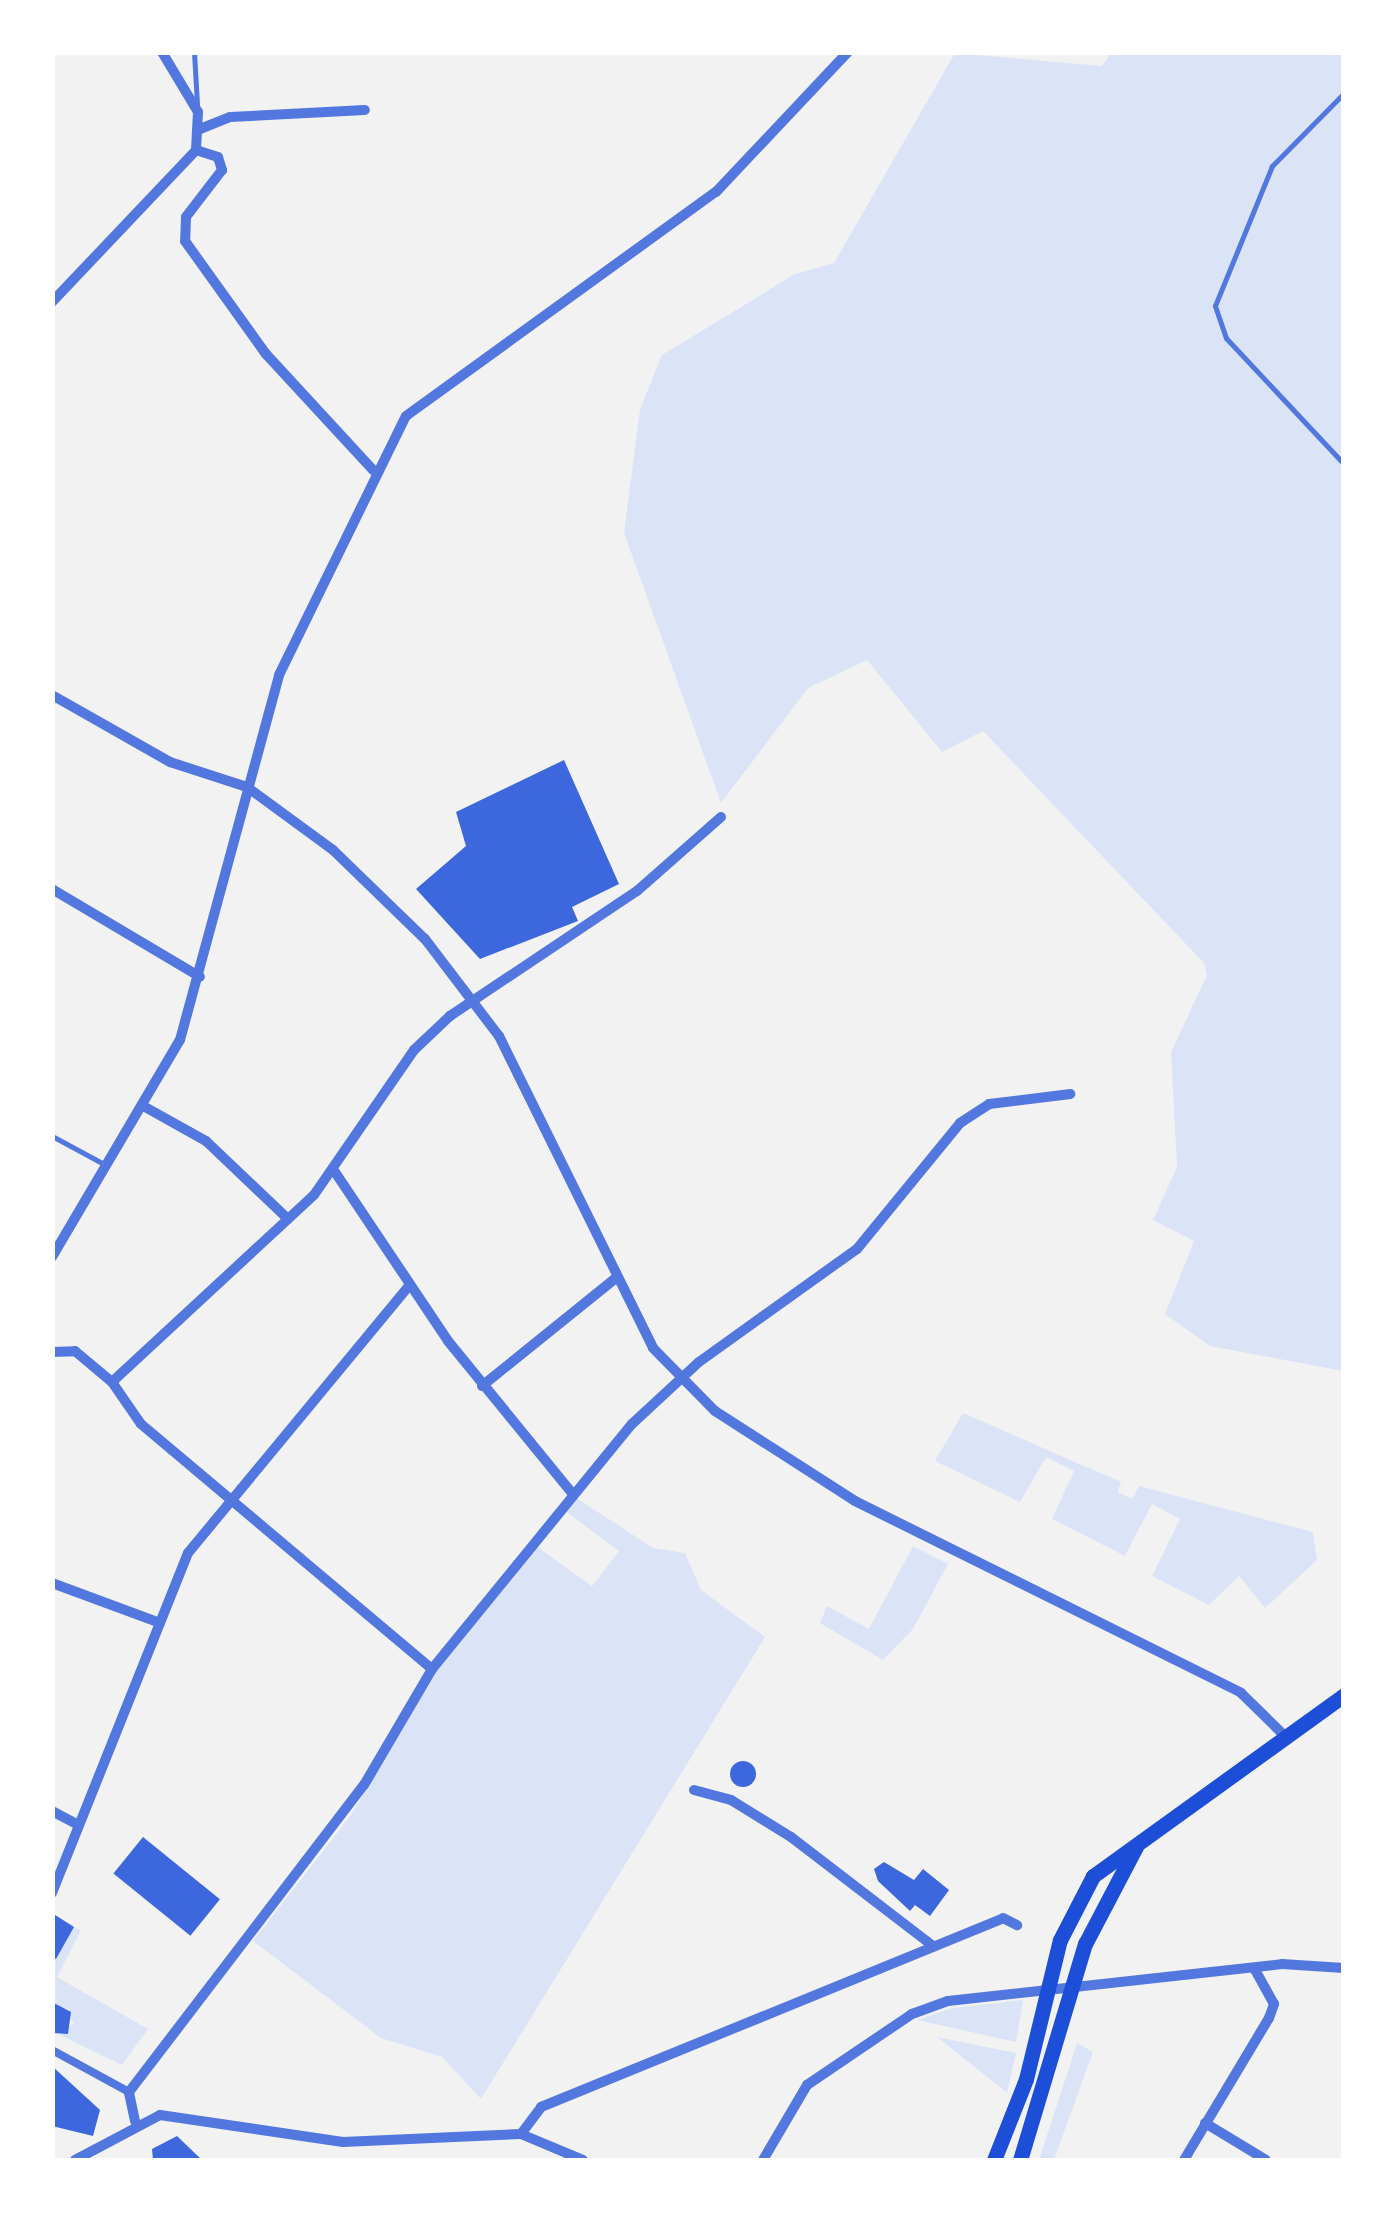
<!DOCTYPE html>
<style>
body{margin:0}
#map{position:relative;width:1396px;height:2213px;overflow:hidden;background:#f2f2f2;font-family:"Varela Round",sans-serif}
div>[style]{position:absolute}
.green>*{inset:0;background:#dbe4f7}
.building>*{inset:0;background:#3d67dc;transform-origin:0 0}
.round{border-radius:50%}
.service>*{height:5px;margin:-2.5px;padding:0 2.5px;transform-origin:2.5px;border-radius:2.5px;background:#5277de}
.pedestrian>*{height:8px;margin:-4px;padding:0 4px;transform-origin:4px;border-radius:4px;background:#5277de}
.minor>*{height:10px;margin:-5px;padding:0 5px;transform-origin:5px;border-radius:5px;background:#5277de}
.secondary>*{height:15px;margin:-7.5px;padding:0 7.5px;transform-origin:7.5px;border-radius:7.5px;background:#1d4ed8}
span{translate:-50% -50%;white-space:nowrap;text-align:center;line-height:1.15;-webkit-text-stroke:10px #fff;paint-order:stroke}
.frame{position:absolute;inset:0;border:55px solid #fff;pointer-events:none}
</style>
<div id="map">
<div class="green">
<div style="clip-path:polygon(955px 53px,1102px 66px,1111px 53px,1343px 53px,1343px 1371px,1210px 1346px,1165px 1314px,1194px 1241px,1153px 1220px,1177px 1167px,1171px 1052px,1207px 975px,1204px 963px,983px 731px,942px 752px,867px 660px,808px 688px,721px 803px,624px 533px,640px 409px,662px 355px,795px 274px,834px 263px)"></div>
<div style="clip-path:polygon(963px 1413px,1121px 1482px,1118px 1492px,1132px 1499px,1139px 1486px,1313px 1532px,1317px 1560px,1265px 1608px,1239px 1576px,1209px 1605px,1152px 1576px,1180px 1519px,1152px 1504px,1125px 1556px,1052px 1519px,1074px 1471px,1046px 1457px,1020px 1502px,935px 1461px)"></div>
<div style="clip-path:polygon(575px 1497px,653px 1548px,685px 1553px,701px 1590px,765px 1637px,481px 2099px,442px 2057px,381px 2038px,253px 1941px,351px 1815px,436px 1671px,536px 1546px,592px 1586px,619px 1551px,565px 1511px)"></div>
<div style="clip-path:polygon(913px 1546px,948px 1564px,913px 1629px,883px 1660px,820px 1623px,827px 1606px,869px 1629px)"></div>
<div style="clip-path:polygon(74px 1927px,81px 1930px,57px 1977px,148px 2029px,122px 2065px,60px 2035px,74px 2023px,53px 2002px,52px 1957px)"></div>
<div style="clip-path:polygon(1023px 2000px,1016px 2042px,917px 2020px,952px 2008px)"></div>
<div style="clip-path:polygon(937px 2037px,1016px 2053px,1007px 2093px)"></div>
<div style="clip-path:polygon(1077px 2043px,1093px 2052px,1054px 2160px,1039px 2160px)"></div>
</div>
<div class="building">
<div style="clip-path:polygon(564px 760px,619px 884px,572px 907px,578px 921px,480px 959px,416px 889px,466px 846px,456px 812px)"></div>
<div class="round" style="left:730px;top:1761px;width:26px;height:26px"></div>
<div style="left:143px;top:1837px;width:99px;height:47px;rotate:39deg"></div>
<div style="clip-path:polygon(884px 1862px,914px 1880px,923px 1869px,949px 1890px,930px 1916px,915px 1905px,910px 1911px,878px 1881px,874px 1869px)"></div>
<div style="clip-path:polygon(52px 1913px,74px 1927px,56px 1959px,52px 1957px)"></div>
<div style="clip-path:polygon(52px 2002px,71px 2012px,68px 2034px,52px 2033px)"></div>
<div style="clip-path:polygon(52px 2066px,100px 2110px,93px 2136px,52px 2126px)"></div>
<div style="clip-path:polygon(177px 2136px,202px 2160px,153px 2160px,152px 2149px)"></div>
</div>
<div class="service">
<div style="left:194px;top:52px;width:52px;rotate:86.7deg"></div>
<div style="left:1344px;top:93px;width:103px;rotate:134.6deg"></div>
<div style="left:1272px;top:166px;width:151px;rotate:112.2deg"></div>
<div style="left:1215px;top:306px;width:34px;rotate:71deg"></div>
<div style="left:1226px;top:338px;width:173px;rotate:46.9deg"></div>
<div style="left:52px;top:1136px;width:59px;rotate:28.3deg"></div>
</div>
<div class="pedestrian">
<div style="left:52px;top:2050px;width:88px;rotate:28.6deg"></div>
</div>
<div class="minor">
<div style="left:200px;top:129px;width:32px;rotate:-22deg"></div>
<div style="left:230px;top:117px;width:135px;rotate:-3deg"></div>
<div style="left:196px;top:150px;width:23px;rotate:18deg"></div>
<div style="left:218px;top:157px;width:14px;rotate:73deg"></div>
<div style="left:222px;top:170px;width:59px;rotate:127.5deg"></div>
<div style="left:186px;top:217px;width:24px;rotate:92deg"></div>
<div style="left:185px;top:241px;width:139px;rotate:54.4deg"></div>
<div style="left:266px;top:354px;width:158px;rotate:47.3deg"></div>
<div style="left:52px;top:302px;width:209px;rotate:-46.5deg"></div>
<div style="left:196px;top:150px;width:38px;rotate:-87deg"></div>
<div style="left:198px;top:112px;width:70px;rotate:-121deg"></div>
<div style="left:52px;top:695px;width:136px;rotate:29.6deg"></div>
<div style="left:170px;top:762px;width:81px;rotate:18deg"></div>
<div style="left:247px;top:787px;width:107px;rotate:36.2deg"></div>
<div style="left:333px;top:850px;width:128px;rotate:44.1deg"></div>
<div style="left:425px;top:939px;width:122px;rotate:52.7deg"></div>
<div style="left:499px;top:1036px;width:348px;rotate:63.7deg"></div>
<div style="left:653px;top:1348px;width:88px;rotate:45.5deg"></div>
<div style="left:715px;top:1411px;width:166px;rotate:32.7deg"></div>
<div style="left:855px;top:1501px;width:431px;rotate:26.4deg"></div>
<div style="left:1241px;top:1693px;width:63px;rotate:44.4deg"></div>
<div style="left:52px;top:889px;width:172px;rotate:30.7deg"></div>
<div style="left:145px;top:1107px;width:70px;rotate:29.1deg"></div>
<div style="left:206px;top:1141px;width:113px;rotate:43.6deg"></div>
<div style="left:335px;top:1172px;width:203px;rotate:56.2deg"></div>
<div style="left:448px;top:1341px;width:195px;rotate:50.8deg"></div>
<div style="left:52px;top:1257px;width:252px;rotate:-59.5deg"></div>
<div style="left:180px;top:1040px;width:378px;rotate:-74.8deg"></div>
<div style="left:279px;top:675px;width:288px;rotate:-63.9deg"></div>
<div style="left:406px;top:416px;width:382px;rotate:-35.9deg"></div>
<div style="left:716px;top:192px;width:192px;rotate:-46.7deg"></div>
<div style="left:52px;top:1352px;width:23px;rotate:-2deg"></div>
<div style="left:75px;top:1351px;width:48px;rotate:40deg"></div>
<div style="left:112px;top:1382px;width:51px;rotate:55.4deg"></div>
<div style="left:141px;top:1424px;width:380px;rotate:40.1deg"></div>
<div style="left:112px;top:1382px;width:275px;rotate:-42.8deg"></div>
<div style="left:314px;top:1195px;width:176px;rotate:-55.4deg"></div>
<div style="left:414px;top:1050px;width:50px;rotate:-43.4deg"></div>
<div style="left:450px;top:1016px;width:225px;rotate:-33.8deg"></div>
<div style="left:637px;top:891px;width:112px;rotate:-41.4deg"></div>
<div style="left:482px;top:1386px;width:172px;rotate:-38.9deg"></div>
<div style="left:52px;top:1583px;width:115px;rotate:20.3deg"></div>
<div style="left:694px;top:1790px;width:38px;rotate:15deg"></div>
<div style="left:731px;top:1800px;width:70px;rotate:31.7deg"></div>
<div style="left:791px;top:1837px;width:178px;rotate:37.5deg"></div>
<div style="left:52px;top:1811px;width:27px;rotate:28deg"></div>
<div style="left:52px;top:1893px;width:366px;rotate:-68.2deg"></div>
<div style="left:188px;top:1553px;width:345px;rotate:-50.4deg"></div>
<div style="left:135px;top:2121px;width:30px;rotate:-102deg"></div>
<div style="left:129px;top:2092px;width:387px;rotate:-52.6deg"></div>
<div style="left:364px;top:1785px;width:134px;rotate:-59.6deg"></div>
<div style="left:432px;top:1669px;width:316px;rotate:-50.8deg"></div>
<div style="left:632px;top:1424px;width:91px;rotate:-42.8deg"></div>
<div style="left:699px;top:1362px;width:194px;rotate:-35.6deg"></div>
<div style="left:857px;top:1249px;width:163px;rotate:-50.7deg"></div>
<div style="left:960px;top:1123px;width:35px;rotate:-33deg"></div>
<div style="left:989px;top:1104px;width:82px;rotate:-7deg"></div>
<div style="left:1205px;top:2123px;width:71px;rotate:31.2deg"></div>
<div style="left:521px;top:2134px;width:67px;rotate:22.8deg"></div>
<div style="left:75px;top:2160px;width:96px;rotate:-27.9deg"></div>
<div style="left:160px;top:2115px;width:185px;rotate:8.4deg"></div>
<div style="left:343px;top:2142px;width:178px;rotate:-2.6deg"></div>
<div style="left:521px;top:2134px;width:34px;rotate:-53deg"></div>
<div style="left:541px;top:2107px;width:499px;rotate:-22.2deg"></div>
<div style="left:1003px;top:1918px;width:16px;rotate:27deg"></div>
<div style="left:763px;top:2160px;width:87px;rotate:-59.6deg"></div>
<div style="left:807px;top:2085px;width:127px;rotate:-34.1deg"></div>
<div style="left:912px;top:2014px;width:38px;rotate:-20deg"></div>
<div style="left:948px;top:2001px;width:336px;rotate:-6.3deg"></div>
<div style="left:1282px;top:1964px;width:62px;rotate:3.7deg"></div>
<div style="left:1184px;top:2160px;width:165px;rotate:-59.1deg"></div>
<div style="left:1269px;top:2018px;width:15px;rotate:-70deg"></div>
<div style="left:1274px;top:2004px;width:39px;rotate:-119deg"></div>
</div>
<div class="secondary">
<div style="left:994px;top:2160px;width:87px;rotate:-68.4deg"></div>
<div style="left:1026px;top:2079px;width:143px;rotate:-76.3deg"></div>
<div style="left:1060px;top:1940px;width:72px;rotate:-62.7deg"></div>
<div style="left:1093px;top:1876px;width:309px;rotate:-35.8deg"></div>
<div style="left:1020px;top:2160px;width:226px;rotate:-73.3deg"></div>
<div style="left:1085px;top:1944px;width:110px;rotate:-62.3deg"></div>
</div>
<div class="frame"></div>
</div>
